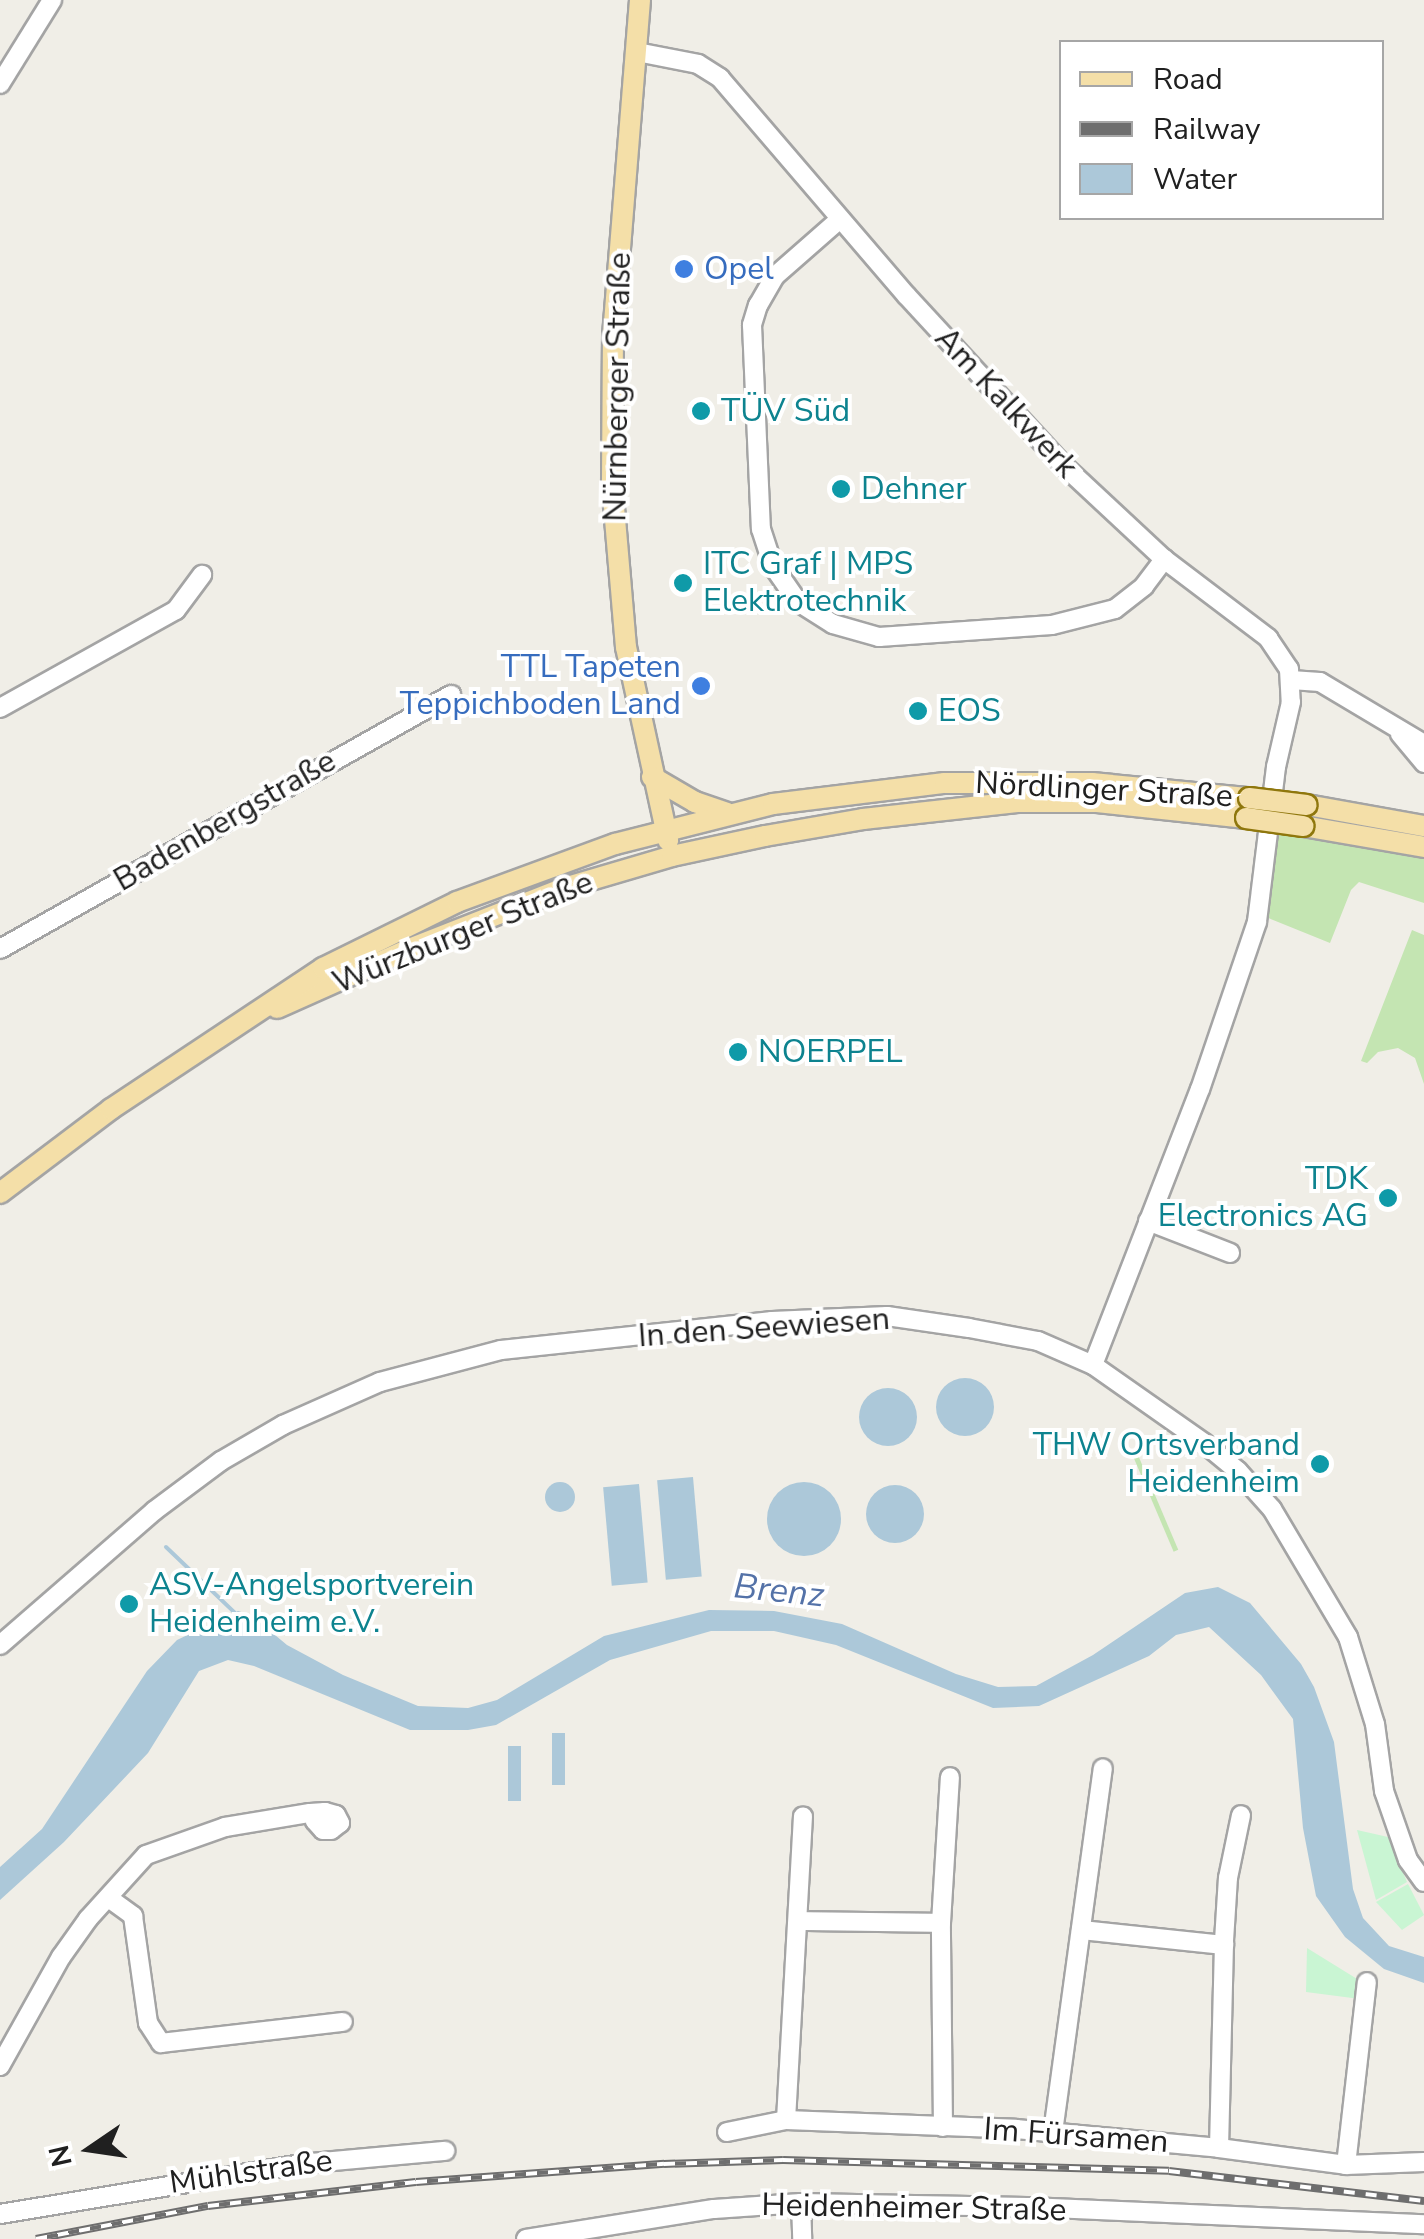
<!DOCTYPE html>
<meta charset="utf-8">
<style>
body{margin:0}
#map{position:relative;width:1424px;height:2239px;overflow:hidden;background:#f0eee7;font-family:"Nunito Sans",sans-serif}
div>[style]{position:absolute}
.grass>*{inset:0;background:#c4e5b2;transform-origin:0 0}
.park>*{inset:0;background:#c9f5d3}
.water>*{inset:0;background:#acc8d9;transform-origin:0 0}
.round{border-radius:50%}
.stream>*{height:4px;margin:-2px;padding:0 2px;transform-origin:2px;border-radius:2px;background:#acc8d9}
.roads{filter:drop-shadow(2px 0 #a4a4a4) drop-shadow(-2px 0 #a4a4a4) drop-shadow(0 2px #a4a4a4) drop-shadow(0 -2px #a4a4a4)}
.minor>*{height:18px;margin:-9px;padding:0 9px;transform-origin:9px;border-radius:9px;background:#fff}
.major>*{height:20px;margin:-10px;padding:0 10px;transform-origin:10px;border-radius:10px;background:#f4dfa8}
.rail>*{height:8px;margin-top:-4px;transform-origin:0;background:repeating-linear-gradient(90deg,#fff 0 11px,#6e6e6e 0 22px);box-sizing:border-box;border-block:2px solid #6e6e6e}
.bridges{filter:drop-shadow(2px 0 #8f770d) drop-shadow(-2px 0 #8f770d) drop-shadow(0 2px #8f770d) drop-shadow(0 -2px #8f770d)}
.major-bridge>*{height:20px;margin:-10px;padding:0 10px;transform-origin:10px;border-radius:10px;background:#f4dfa8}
.dots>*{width:28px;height:28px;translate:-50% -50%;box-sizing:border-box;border:5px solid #fff;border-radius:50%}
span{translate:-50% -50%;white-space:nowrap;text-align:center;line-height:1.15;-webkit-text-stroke:8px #fff;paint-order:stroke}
.shop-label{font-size:32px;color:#366cbe}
.left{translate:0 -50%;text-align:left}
.right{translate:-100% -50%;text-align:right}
.street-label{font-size:32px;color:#202020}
.culture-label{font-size:32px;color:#0d838f}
.water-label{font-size:35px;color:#5472a8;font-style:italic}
.legend{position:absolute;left:1059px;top:40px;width:325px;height:180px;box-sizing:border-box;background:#fff;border:2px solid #a6a6a6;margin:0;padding:12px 18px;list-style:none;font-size:30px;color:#202020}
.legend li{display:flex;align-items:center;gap:20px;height:50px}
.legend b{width:50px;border:2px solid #a6a6a6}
.north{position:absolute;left:40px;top:2099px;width:100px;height:100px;-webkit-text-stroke:8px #fff;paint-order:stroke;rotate:257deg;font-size:28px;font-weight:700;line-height:40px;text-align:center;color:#202020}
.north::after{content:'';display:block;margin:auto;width:35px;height:45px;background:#202020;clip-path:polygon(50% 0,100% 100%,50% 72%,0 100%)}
</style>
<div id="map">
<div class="grass">
<div style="clip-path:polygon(1274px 830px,1424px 855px,1424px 903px,1359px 882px,1351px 890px,1330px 943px,1266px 917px)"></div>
<div style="clip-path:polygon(1412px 930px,1424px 935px,1424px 1084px,1415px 1058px,1398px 1048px,1378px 1052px,1367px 1063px,1361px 1061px)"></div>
<div style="left:1138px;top:1455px;width:103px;height:5px;rotate:67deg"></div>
</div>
<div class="park">
<div style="clip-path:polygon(1357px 1830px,1388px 1837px,1407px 1882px,1376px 1900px)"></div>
<div style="clip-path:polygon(1408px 1884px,1424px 1915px,1402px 1930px,1376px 1902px)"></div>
<div style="clip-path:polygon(1307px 1948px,1362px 1982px,1360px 1999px,1306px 1992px)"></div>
</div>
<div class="water">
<div class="round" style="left:936px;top:1378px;width:58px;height:58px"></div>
<div class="round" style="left:859px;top:1388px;width:58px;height:58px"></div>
<div style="left:693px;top:1477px;width:100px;height:36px;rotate:85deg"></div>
<div class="round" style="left:545px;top:1482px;width:30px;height:30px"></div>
<div class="round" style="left:767px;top:1482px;width:74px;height:74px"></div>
<div style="left:639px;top:1484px;width:99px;height:36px;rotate:85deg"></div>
<div class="round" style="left:866px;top:1485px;width:58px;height:58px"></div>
<div style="clip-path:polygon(1218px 1587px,1250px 1603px,1301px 1664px,1314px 1687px,1334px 1742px,1353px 1889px,1363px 1918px,1389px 1946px,1424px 1957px,1424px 1983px,1384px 1969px,1345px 1937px,1316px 1896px,1303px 1828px,1293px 1719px,1261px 1675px,1209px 1627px,1176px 1635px,1149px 1656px,1039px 1706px,993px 1708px,836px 1645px,774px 1631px,711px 1631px,610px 1660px,496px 1725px,468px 1730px,410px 1730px,254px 1666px,228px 1660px,199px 1671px,148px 1753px,64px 1842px,0 1900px,0 1867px,42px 1829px,147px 1671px,177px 1640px,238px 1611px,251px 1615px,287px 1645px,343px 1675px,418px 1706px,468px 1708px,497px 1700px,604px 1636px,709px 1610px,774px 1611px,842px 1624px,956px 1674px,998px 1687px,1036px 1686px,1093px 1655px,1185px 1593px)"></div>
<div style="left:552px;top:1733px;width:13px;height:52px"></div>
<div style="left:508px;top:1746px;width:13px;height:55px"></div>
</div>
<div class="stream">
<div style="left:166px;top:1547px;width:95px;rotate:43.7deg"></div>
</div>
<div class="roads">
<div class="minor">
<div style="left:637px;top:52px;width:62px;rotate:11.1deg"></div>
<div style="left:698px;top:64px;width:26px;rotate:32deg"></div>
<div style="left:720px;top:78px;width:287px;rotate:49.4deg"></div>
<div style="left:907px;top:296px;width:229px;rotate:47.3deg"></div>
<div style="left:1062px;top:464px;width:139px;rotate:43deg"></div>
<div style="left:1164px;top:559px;width:131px;rotate:37.2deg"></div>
<div style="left:1268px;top:638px;width:37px;rotate:56deg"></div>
<div style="left:1289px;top:669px;width:33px;rotate:87deg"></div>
<div style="left:1291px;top:702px;width:67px;rotate:103deg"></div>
<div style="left:1276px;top:767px;width:156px;rotate:97deg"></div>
<div style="left:1257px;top:922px;width:176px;rotate:108.8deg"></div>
<div style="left:1200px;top:1089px;width:296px;rotate:111.2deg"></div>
<div style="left:0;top:84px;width:99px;rotate:-58.2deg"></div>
<div style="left:840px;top:219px;width:86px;rotate:138.8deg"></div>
<div style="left:775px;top:276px;width:34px;rotate:120deg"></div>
<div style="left:758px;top:305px;width:21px;rotate:107deg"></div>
<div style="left:752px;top:325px;width:204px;rotate:87.5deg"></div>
<div style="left:761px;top:529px;width:39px;rotate:72deg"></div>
<div style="left:773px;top:566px;width:44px;rotate:55.2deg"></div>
<div style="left:798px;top:602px;width:41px;rotate:32.2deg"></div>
<div style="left:833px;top:624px;width:48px;rotate:15.8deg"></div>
<div style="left:879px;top:637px;width:173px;rotate:-4deg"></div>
<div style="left:1052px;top:625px;width:65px;rotate:-14.3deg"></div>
<div style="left:1115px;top:609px;width:37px;rotate:-38deg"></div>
<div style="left:1144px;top:586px;width:34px;rotate:-53deg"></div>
<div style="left:1291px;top:680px;width:29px;rotate:4deg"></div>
<div style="left:1320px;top:682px;width:121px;rotate:30.8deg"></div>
<div style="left:0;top:708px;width:201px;rotate:-29.1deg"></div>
<div style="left:176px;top:610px;width:44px;rotate:-53.4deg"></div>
<div style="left:1400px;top:734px;width:38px;rotate:50deg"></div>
<div style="left:0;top:949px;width:518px;rotate:-29.39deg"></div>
<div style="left:1148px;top:1221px;width:88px;rotate:21.3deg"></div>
<div style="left:0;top:1645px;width:204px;rotate:-41deg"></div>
<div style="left:154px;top:1511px;width:84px;rotate:-36.7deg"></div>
<div style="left:221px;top:1461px;width:72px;rotate:-30.1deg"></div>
<div style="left:283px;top:1425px;width:106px;rotate:-23.9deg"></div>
<div style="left:380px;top:1382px;width:125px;rotate:-14.8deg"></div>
<div style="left:501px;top:1350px;width:273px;rotate:-6.1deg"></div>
<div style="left:772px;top:1321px;width:115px;rotate:-2.5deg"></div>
<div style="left:887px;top:1316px;width:83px;rotate:8.3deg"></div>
<div style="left:969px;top:1328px;width:70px;rotate:10.7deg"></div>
<div style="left:1038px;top:1341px;width:60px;rotate:23.6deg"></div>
<div style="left:1093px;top:1365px;width:136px;rotate:35.1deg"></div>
<div style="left:1204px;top:1443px;width:44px;rotate:39.5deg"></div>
<div style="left:1238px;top:1471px;width:51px;rotate:48.2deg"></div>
<div style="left:1272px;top:1509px;width:149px;rotate:59.3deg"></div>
<div style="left:1348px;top:1637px;width:91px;rotate:72.8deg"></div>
<div style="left:1375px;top:1724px;width:68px;rotate:82.3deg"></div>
<div style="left:1384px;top:1791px;width:73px;rotate:70.8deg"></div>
<div style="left:1408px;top:1860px;width:27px;rotate:54deg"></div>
<div style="left:110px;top:1899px;width:29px;rotate:36deg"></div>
<div style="left:133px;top:1916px;width:108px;rotate:82deg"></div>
<div style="left:148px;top:2023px;width:24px;rotate:57deg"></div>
<div style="left:161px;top:2043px;width:183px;rotate:-6.6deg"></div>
<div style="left:798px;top:1921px;width:143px;rotate:0.8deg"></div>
<div style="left:1081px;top:1930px;width:144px;rotate:6deg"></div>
<div style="left:0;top:2066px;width:125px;rotate:-60.8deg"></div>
<div style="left:61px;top:1957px;width:47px;rotate:-54.6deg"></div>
<div style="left:88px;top:1919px;width:86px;rotate:-47.8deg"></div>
<div style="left:146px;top:1855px;width:84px;rotate:-19.5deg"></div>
<div style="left:225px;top:1827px;width:86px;rotate:-9.4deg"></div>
<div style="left:310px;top:1813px;width:15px;rotate:-4deg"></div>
<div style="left:325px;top:1812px;width:11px;rotate:15deg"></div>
<div style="left:336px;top:1815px;width:9px;rotate:63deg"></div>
<div style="left:340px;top:1823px;width:11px;rotate:142deg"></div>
<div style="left:331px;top:1830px;width:8px;rotate:180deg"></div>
<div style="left:323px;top:1830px;width:12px;rotate:-132deg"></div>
<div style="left:315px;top:1821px;width:13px;rotate:-42deg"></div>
<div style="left:786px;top:2120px;width:304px;rotate:-86.8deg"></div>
<div style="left:943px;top:2127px;width:204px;rotate:-90.6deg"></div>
<div style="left:941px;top:1923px;width:146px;rotate:-86.5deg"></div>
<div style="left:727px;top:2132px;width:60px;rotate:-11.5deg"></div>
<div style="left:786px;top:2120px;width:230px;rotate:2.2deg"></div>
<div style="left:1016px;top:2129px;width:204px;rotate:5.3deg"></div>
<div style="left:1219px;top:2148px;width:128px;rotate:7.6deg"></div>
<div style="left:1346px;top:2165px;width:78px;rotate:-2.2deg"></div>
<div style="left:1053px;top:2132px;width:367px;rotate:-82.2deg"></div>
<div style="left:1219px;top:2148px;width:207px;rotate:-88.6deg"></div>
<div style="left:1224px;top:1941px;width:63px;rotate:-86.4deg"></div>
<div style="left:1228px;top:1878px;width:64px;rotate:-78.3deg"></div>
<div style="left:1346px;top:2165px;width:184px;rotate:-83.5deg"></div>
<div style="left:801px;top:2203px;width:36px;rotate:88deg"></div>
<div style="left:0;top:2214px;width:305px;rotate:-9.4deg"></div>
<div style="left:301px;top:2164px;width:145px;rotate:-5.2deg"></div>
<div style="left:526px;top:2239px;width:190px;rotate:-9.1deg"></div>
<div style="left:714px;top:2209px;width:87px;rotate:-3.9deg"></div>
<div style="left:801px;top:2203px;width:228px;rotate:1deg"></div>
<div style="left:1029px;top:2207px;width:395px;rotate:2.5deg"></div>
</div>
<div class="major">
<div style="left:640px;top:0;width:336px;rotate:94.6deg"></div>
<div style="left:613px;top:335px;width:149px;rotate:90.4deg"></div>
<div style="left:612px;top:484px;width:164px;rotate:85.1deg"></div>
<div style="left:626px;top:647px;width:198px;rotate:77.7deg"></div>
<div style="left:652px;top:777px;width:50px;rotate:30.2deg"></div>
<div style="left:695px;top:802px;width:34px;rotate:19deg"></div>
<div style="left:1307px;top:805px;width:119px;rotate:10.2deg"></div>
<div style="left:1303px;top:826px;width:123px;rotate:9.8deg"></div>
<div style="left:277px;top:1008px;width:142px;rotate:-24deg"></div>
<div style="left:407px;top:950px;width:172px;rotate:-21.5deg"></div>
<div style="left:567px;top:887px;width:109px;rotate:-16.4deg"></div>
<div style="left:672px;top:856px;width:95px;rotate:-12.1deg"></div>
<div style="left:765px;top:836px;width:99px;rotate:-9.8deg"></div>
<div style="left:863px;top:819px;width:155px;rotate:-6.3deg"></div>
<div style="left:1017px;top:802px;width:80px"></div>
<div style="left:1097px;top:802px;width:150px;rotate:6.1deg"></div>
<div style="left:0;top:1193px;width:139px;rotate:-37.1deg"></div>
<div style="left:111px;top:1109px;width:255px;rotate:-33.6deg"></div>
<div style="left:323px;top:968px;width:149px;rotate:-26.2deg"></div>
<div style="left:457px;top:902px;width:168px;rotate:-20.2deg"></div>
<div style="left:615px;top:844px;width:163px;rotate:-14.2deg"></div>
<div style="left:773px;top:804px;width:173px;rotate:-7deg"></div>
<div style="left:945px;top:783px;width:147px"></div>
<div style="left:1092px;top:783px;width:158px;rotate:5.5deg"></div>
</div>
</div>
<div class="rail">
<div style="left:36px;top:2239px;width:175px;rotate:-10.9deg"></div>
<div style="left:208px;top:2206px;width:209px;rotate:-6.6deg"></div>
<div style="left:416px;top:2182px;width:249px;rotate:-4.2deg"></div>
<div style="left:664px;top:2164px;width:119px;rotate:-1.9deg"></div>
<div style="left:783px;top:2160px;width:386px;rotate:1.6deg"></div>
<div style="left:1169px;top:2171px;width:257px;rotate:6.7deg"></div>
</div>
<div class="bridges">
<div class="major-bridge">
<div style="left:1249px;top:798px;width:58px;rotate:6.9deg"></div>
<div style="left:1246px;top:818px;width:58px;rotate:8deg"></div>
</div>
</div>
<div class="dots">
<div style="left:684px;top:269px;background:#3f7fe0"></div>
<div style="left:701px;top:411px;background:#0f9aa8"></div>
<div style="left:841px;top:489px;background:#0f9aa8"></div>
<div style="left:683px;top:583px;background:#0f9aa8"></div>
<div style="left:701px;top:686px;background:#3f7fe0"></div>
<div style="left:918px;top:711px;background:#0f9aa8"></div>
<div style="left:738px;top:1052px;background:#0f9aa8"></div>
<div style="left:1388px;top:1198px;background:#0f9aa8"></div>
<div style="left:1320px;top:1464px;background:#0f9aa8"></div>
<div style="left:129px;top:1604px;background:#0f9aa8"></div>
</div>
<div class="shop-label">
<span class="left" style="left:704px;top:269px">Opel</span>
<span class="right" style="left:681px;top:686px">TTL Tapeten<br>Teppichboden Land</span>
</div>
<div class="street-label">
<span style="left:618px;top:387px;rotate:-89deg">Nürnberger Straße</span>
<span style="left:1006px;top:403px;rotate:47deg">Am Kalkwerk</span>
<span style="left:1104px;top:790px;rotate:3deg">Nördlinger Straße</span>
<span style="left:225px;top:821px;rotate:-30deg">Badenbergstraße</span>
<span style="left:463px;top:933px;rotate:-22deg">Würzburger Straße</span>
<span style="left:764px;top:1328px;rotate:-4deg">In den Seewiesen</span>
<span style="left:1076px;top:2136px;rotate:4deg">Im Fürsamen</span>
<span style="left:251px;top:2172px;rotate:-8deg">Mühlstraße</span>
<span style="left:914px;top:2208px;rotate:1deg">Heidenheimer Straße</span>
</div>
<div class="culture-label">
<span class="left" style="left:721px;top:411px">TÜV Süd</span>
<span class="left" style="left:861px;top:489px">Dehner</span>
<span class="left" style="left:703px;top:583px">ITC Graf | MPS<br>Elektrotechnik</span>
<span class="left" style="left:938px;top:711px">EOS</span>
<span class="left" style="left:758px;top:1052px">NOERPEL</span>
<span class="right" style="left:1368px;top:1198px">TDK<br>Electronics AG</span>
<span class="right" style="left:1300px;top:1464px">THW Ortsverband<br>Heidenheim</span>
<span class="left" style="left:149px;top:1604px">ASV-Angelsportverein<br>Heidenheim e.V.</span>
</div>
<div class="water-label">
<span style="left:779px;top:1591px;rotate:6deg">Brenz</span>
</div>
<ul class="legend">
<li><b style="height:12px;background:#f4dfa8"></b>Road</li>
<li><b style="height:12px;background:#6e6e6e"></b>Railway</li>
<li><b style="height:28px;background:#acc8d9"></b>Water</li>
</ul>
<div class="north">N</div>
</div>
